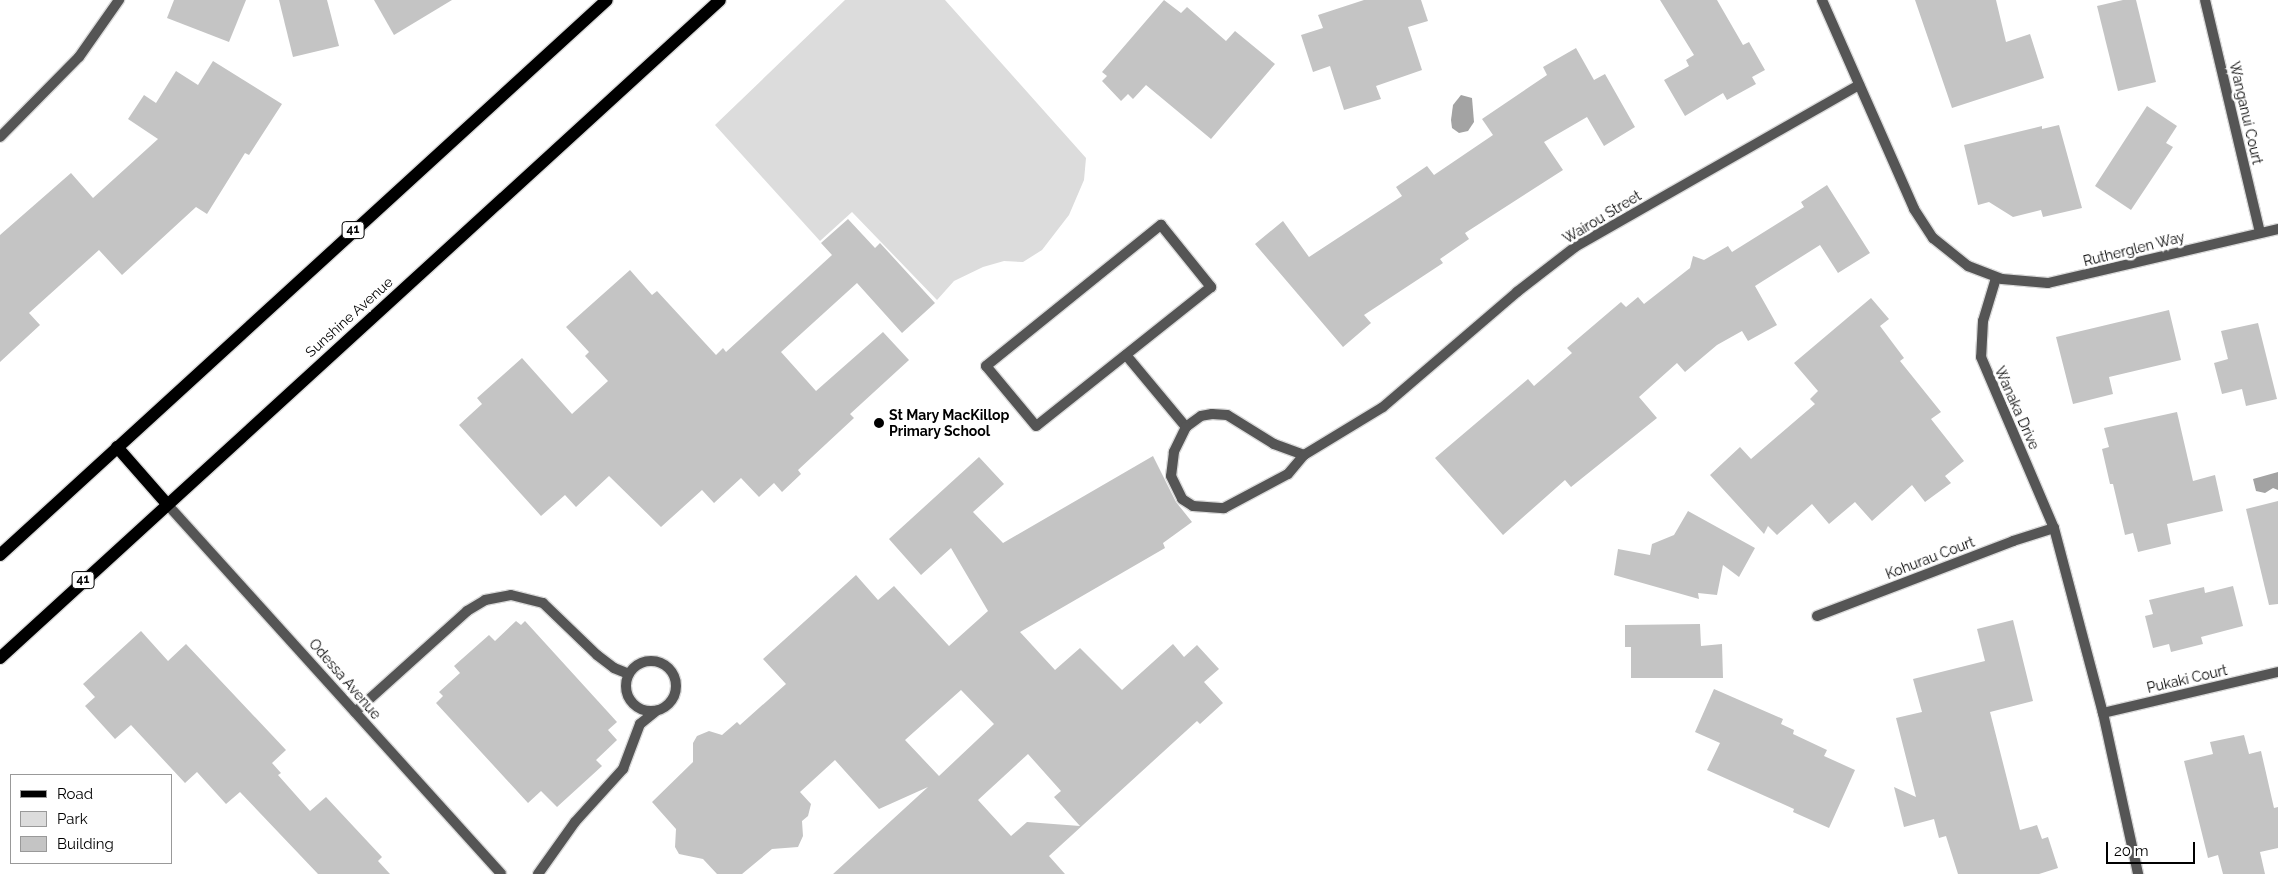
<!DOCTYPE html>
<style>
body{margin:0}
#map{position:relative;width:2278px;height:874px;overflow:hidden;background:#fff;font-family:Raleway,sans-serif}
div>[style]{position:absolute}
.green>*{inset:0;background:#dcdcdc}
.water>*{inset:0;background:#a3a3a3}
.building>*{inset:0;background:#c4c4c4}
.roads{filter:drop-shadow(1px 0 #dbdbdb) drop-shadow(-1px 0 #dbdbdb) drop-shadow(0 1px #dbdbdb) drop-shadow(0 -1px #dbdbdb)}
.service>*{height:10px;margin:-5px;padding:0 5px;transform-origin:5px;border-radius:5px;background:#555}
.service>.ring{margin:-5px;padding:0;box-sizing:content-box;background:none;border:10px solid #555;border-radius:50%}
.minor>*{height:10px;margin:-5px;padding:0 5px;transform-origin:5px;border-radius:5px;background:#555}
.tertiary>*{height:10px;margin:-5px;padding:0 5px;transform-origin:5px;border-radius:5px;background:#555}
.primary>*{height:12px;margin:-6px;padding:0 6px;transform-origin:6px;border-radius:6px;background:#000}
.dots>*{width:14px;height:14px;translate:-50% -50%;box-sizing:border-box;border:2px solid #fff;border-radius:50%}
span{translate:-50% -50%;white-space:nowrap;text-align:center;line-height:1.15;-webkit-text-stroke:5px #fff;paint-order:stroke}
.shield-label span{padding:1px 4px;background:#fff;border:1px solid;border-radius:4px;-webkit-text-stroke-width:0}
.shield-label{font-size:12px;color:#000;font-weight:700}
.street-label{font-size:14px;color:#000}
.poi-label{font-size:14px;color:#000;font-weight:700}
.left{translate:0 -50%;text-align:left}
.legend{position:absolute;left:10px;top:774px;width:162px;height:90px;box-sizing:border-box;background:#fff;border:1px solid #999;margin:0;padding:6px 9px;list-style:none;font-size:15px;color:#000}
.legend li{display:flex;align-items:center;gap:10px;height:25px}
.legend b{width:25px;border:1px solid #999}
.scale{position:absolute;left:2106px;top:842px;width:89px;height:22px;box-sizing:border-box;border:2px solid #000;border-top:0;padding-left:6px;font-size:15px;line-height:18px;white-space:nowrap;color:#000;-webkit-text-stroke:4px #fff;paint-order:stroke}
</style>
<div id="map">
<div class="green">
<div style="clip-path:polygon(845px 0,945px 0,1086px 158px,1084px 180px,1069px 215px,1042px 250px,1023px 262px,1004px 261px,983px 267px,954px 281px,937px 300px,852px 212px,820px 241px,715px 125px)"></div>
</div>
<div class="water">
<div style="clip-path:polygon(1461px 95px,1472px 98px,1474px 122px,1468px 131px,1459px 133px,1452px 128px,1451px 120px,1453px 105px)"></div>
<div style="clip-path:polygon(2278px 472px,2278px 490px,2273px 488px,2265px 493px,2256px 491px,2253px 479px)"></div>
</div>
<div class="building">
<div style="clip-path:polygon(174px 0,246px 0,229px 42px,167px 18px)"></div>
<div style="clip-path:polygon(279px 0,327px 0,339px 46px,293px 57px)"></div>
<div style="clip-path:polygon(374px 0,452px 0,394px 35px)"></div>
<div style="clip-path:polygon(1164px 0,1181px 13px,1187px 7px,1226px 41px,1235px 31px,1275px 64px,1211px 139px,1146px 85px,1133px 99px,1128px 94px,1121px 101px,1102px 81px,1107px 76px,1102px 72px)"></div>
<div style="clip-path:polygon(1364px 0,1421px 0,1428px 21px,1408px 27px,1422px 70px,1376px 86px,1381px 99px,1344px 110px,1330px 66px,1313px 72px,1301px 35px,1323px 28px,1318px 15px)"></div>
<div style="clip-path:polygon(1660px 0,1717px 0,1743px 45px,1749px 42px,1765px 70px,1752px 77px,1756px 84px,1727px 100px,1723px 93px,1685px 116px,1664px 80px,1689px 66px,1686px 60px,1694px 55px)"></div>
<div style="clip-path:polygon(1915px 0,1996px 0,2006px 42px,2030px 34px,2044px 78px,1952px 108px)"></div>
<div style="clip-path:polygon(2123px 0,2136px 0,2156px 82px,2118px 91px,2097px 6px)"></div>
<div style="clip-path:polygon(1576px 48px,1594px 80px,1605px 74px,1635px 127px,1604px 146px,1587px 117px,1544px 142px,1563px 170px,1465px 233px,1469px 239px,1440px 259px,1443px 263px,1364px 315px,1371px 323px,1343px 347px,1255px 244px,1283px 221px,1309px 257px,1402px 196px,1396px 187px,1427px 166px,1434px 175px,1493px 135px,1482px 119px,1547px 75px,1543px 67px)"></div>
<div style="clip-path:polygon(213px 61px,282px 104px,249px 155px,245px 153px,207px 214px,196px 207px,122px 275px,99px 250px,29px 313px,40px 325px,0 362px,0 235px,71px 173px,93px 198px,158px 139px,128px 119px,144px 95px,156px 103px,176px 71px,198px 85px)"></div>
<div style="clip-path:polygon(2147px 106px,2177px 126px,2166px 143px,2173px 147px,2131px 210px,2095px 186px)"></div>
<div style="clip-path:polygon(2059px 125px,2082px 208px,2043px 217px,2041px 210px,2013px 217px,1989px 202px,1978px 205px,1964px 145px,2042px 126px,2042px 129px)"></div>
<div style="clip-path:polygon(1827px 185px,1870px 253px,1838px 273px,1820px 245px,1755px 286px,1777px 325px,1748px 341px,1742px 331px,1717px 345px,1685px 372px,1677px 363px,1639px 397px,1657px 418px,1571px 487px,1565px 480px,1503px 535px,1435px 458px,1528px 379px,1534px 386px,1572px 353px,1567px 348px,1621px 302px,1626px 307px,1638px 297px,1644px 304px,1690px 268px,1693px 256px,1704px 260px,1728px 246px,1732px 252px,1804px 207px,1801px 202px)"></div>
<div style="clip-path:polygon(848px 219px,875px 248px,880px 243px,935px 303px,902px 333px,857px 283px,781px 352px,816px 391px,883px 332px,909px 360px,850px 414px,854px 418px,798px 470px,801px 474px,782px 492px,774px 483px,759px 497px,741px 478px,714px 503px,702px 490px,661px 527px,609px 476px,576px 507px,565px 495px,541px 516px,459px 425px,482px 404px,477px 398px,522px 358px,572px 414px,608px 381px,585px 356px,589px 352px,566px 327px,630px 270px,652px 295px,657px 291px,716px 355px,723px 348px,726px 352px,832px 255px,821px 243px)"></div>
<div style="clip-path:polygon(1871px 298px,1889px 319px,1880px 326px,1904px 358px,1900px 361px,1941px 412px,1931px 419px,1964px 461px,1945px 476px,1951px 483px,1925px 502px,1912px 485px,1872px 521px,1855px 502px,1829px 524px,1812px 504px,1777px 535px,1768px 526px,1764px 534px,1710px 475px,1740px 447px,1751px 459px,1815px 404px,1810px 399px,1818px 391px,1794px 363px)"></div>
<div style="clip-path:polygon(2169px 310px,2181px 360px,2109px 377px,2113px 394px,2073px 404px,2056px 337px)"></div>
<div style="clip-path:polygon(2258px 323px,2277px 399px,2246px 406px,2242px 389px,2222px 394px,2214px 363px,2228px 359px,2221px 331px)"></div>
<div style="clip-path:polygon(2177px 412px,2193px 481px,2215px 475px,2223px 511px,2167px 524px,2171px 544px,2138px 552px,2133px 533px,2125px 535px,2113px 484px,2110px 484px,2102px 449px,2109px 447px,2104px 428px)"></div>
<div style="clip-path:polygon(evenodd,1153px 456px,1176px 502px,1192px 522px,1163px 543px,1165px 548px,1020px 632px,1055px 670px,1080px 648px,1122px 690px,1173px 644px,1184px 657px,1197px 645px,1219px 669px,1204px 682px,1223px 703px,1200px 724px,1197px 721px,1049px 856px,1065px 874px,833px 874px,928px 787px,879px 809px,835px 760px,800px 792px,811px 804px,808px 816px,802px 821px,803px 836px,798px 847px,772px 849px,742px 874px,717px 874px,703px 859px,679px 854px,675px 847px,676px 829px,652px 802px,693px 762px,693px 743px,697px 736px,709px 731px,722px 735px,737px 722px,740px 725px,786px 684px,763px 659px,856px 575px,878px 600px,894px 586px,949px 646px,988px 611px,951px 548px,921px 575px,889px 539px,979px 457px,1004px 484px,973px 512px,1003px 543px,1153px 456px,961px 690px,994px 724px,939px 776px,905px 740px,961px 690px,1153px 456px,1028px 754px,1061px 791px,1054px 797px,1080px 826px,1027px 822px,1011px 836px,978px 800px,1028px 754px)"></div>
<div style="clip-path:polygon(2278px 501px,2278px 604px,2269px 605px,2246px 509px)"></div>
<div style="clip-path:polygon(1688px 511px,1755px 548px,1739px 577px,1723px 565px,1717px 595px,1698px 593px,1699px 599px,1614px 575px,1618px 549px,1650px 555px,1652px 544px,1674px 535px)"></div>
<div style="clip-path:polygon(2233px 586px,2243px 626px,2201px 637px,2203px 644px,2171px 652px,2169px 644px,2153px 648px,2145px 616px,2153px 614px,2149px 600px,2204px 587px,2205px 593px)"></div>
<div style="clip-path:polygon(2013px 620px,2033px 701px,1990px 712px,2020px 830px,2037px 825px,2042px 839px,2048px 837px,2058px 868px,2039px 874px,1958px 874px,1946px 836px,1939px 838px,1934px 819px,1904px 827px,1894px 787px,1916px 797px,1896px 718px,1922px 712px,1913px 679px,1985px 661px,1977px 629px)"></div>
<div style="clip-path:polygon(516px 621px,521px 625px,525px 621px,617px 722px,608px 730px,617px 740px,596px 760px,602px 766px,557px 807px,541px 791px,528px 803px,436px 703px,443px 696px,439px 692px,460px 673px,454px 666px,489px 635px,495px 641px)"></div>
<div style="clip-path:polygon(1700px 624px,1701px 646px,1722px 644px,1723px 678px,1631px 678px,1631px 647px,1625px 647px,1625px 625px)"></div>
<div style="clip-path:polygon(141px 631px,168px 661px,186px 644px,286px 750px,272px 763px,281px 773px,278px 775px,310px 811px,326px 797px,382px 857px,378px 861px,390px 874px,318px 874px,240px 792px,226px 804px,197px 772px,185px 783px,131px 725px,115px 739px,85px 706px,95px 697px,83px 684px)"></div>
<div style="clip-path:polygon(1714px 689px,1783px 719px,1781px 724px,1794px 730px,1793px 734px,1827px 750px,1824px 756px,1855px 770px,1829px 828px,1793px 812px,1794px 809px,1707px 770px,1720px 743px,1695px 732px)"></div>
<div style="clip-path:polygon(2244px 735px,2249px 754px,2261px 751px,2274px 808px,2278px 807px,2278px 848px,2260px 852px,2265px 874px,2223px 874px,2218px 855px,2208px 858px,2184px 761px,2213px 754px,2210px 742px)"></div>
</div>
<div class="roads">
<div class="service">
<div style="left:1161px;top:225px;width:80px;rotate:51.1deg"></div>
<div style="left:1211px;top:287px;width:223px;rotate:141.5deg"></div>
<div style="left:1036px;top:426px;width:78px;rotate:-129.8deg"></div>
<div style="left:986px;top:366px;width:225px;rotate:-38.9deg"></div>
<div style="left:1126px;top:355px;width:94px;rotate:50.2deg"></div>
<div style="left:1304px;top:455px;width:32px;rotate:-160deg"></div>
<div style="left:1274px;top:444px;width:55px;rotate:-148.3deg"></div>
<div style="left:1227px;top:415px;width:15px;rotate:-176deg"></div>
<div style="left:1212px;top:414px;width:11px;rotate:170deg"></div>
<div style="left:1201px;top:416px;width:19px;rotate:144deg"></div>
<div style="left:1186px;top:427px;width:28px;rotate:116deg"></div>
<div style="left:1174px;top:452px;width:24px;rotate:97deg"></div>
<div style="left:1171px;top:476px;width:25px;rotate:64deg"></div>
<div style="left:1182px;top:499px;width:13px;rotate:32deg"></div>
<div style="left:1193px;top:506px;width:31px;rotate:4deg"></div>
<div style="left:1224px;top:508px;width:72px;rotate:-28deg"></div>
<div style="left:1288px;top:474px;width:25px;rotate:-50deg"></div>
<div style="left:1304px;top:455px;width:92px;rotate:-31.3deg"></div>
<div class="ring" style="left:626px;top:661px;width:40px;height:40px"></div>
<div style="left:355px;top:712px;width:151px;rotate:-42deg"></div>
<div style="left:467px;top:611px;width:21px;rotate:-31deg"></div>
<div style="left:485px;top:600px;width:26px;rotate:-11deg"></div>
<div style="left:511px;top:595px;width:33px;rotate:14deg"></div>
<div style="left:543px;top:603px;width:75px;rotate:43.9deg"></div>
<div style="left:597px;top:655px;width:21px;rotate:37deg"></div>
<div style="left:614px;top:668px;width:16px;rotate:22deg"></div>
<div style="left:538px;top:874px;width:64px;rotate:-54.6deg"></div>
<div style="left:575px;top:822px;width:72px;rotate:-47.8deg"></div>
<div style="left:623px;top:769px;width:48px;rotate:-69.3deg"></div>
<div style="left:640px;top:724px;width:21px;rotate:-39deg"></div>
</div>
<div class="minor">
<div style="left:2205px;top:0;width:239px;rotate:76.7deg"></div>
<div style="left:0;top:137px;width:112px;rotate:-45.4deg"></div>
<div style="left:79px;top:57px;width:70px;rotate:-54.9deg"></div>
<div style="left:1996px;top:278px;width:45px;rotate:106.8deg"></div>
<div style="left:1983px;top:321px;width:36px;rotate:93deg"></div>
<div style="left:1981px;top:357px;width:186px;rotate:66.9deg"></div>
<div style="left:2054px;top:528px;width:191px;rotate:75.2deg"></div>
<div style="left:2103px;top:713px;width:165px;rotate:77.7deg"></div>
<div style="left:1383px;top:407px;width:177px;rotate:-40.6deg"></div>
<div style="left:1517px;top:292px;width:73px;rotate:-37.8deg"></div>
<div style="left:1575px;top:247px;width:327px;rotate:-29.7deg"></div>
<div style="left:1817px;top:616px;width:210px;rotate:-20.9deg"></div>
<div style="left:2013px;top:541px;width:43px;rotate:-17.6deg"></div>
<div style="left:2103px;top:713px;width:180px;rotate:-13.2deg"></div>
</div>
<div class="tertiary">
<div style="left:1822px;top:0;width:228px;rotate:66.2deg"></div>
<div style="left:1914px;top:209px;width:35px;rotate:57deg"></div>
<div style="left:1933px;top:238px;width:45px;rotate:38.7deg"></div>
<div style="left:1968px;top:266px;width:36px;rotate:21deg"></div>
<div style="left:2002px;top:279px;width:46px;rotate:5deg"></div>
<div style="left:2048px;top:283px;width:236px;rotate:-13.2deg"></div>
<div style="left:167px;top:504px;width:498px;rotate:47.9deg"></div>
</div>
<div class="primary">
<div style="left:117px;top:447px;width:76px;rotate:48.7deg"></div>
<div style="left:0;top:555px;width:822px;rotate:-42.44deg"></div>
<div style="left:0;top:658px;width:975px;rotate:-42.42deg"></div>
</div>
</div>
<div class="dots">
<div style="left:879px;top:423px;background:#000"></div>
</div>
<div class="shield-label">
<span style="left:353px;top:230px">41</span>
<span style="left:83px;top:580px">41</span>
</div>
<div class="street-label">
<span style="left:2246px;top:113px;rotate:77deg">Wanganui Court</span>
<span style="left:1602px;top:217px;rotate:-31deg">Wairou Street</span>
<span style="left:2134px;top:249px;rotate:-14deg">Rutherglen Way</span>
<span style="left:349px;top:317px;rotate:-42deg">Sunshine Avenue</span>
<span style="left:2017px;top:408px;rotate:66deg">Wanaka Drive</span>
<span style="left:1930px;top:558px;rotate:-21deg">Kohurau Court</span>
<span style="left:345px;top:679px;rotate:49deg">Odessa Avenue</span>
<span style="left:2187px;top:679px;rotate:-13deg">Pukaki Court</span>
</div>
<div class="poi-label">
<span class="left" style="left:889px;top:423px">St Mary MacKillop<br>Primary School</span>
</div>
<ul class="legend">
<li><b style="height:6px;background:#000"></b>Road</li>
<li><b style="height:14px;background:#dcdcdc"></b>Park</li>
<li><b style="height:14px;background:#c4c4c4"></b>Building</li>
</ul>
<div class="scale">20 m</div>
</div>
